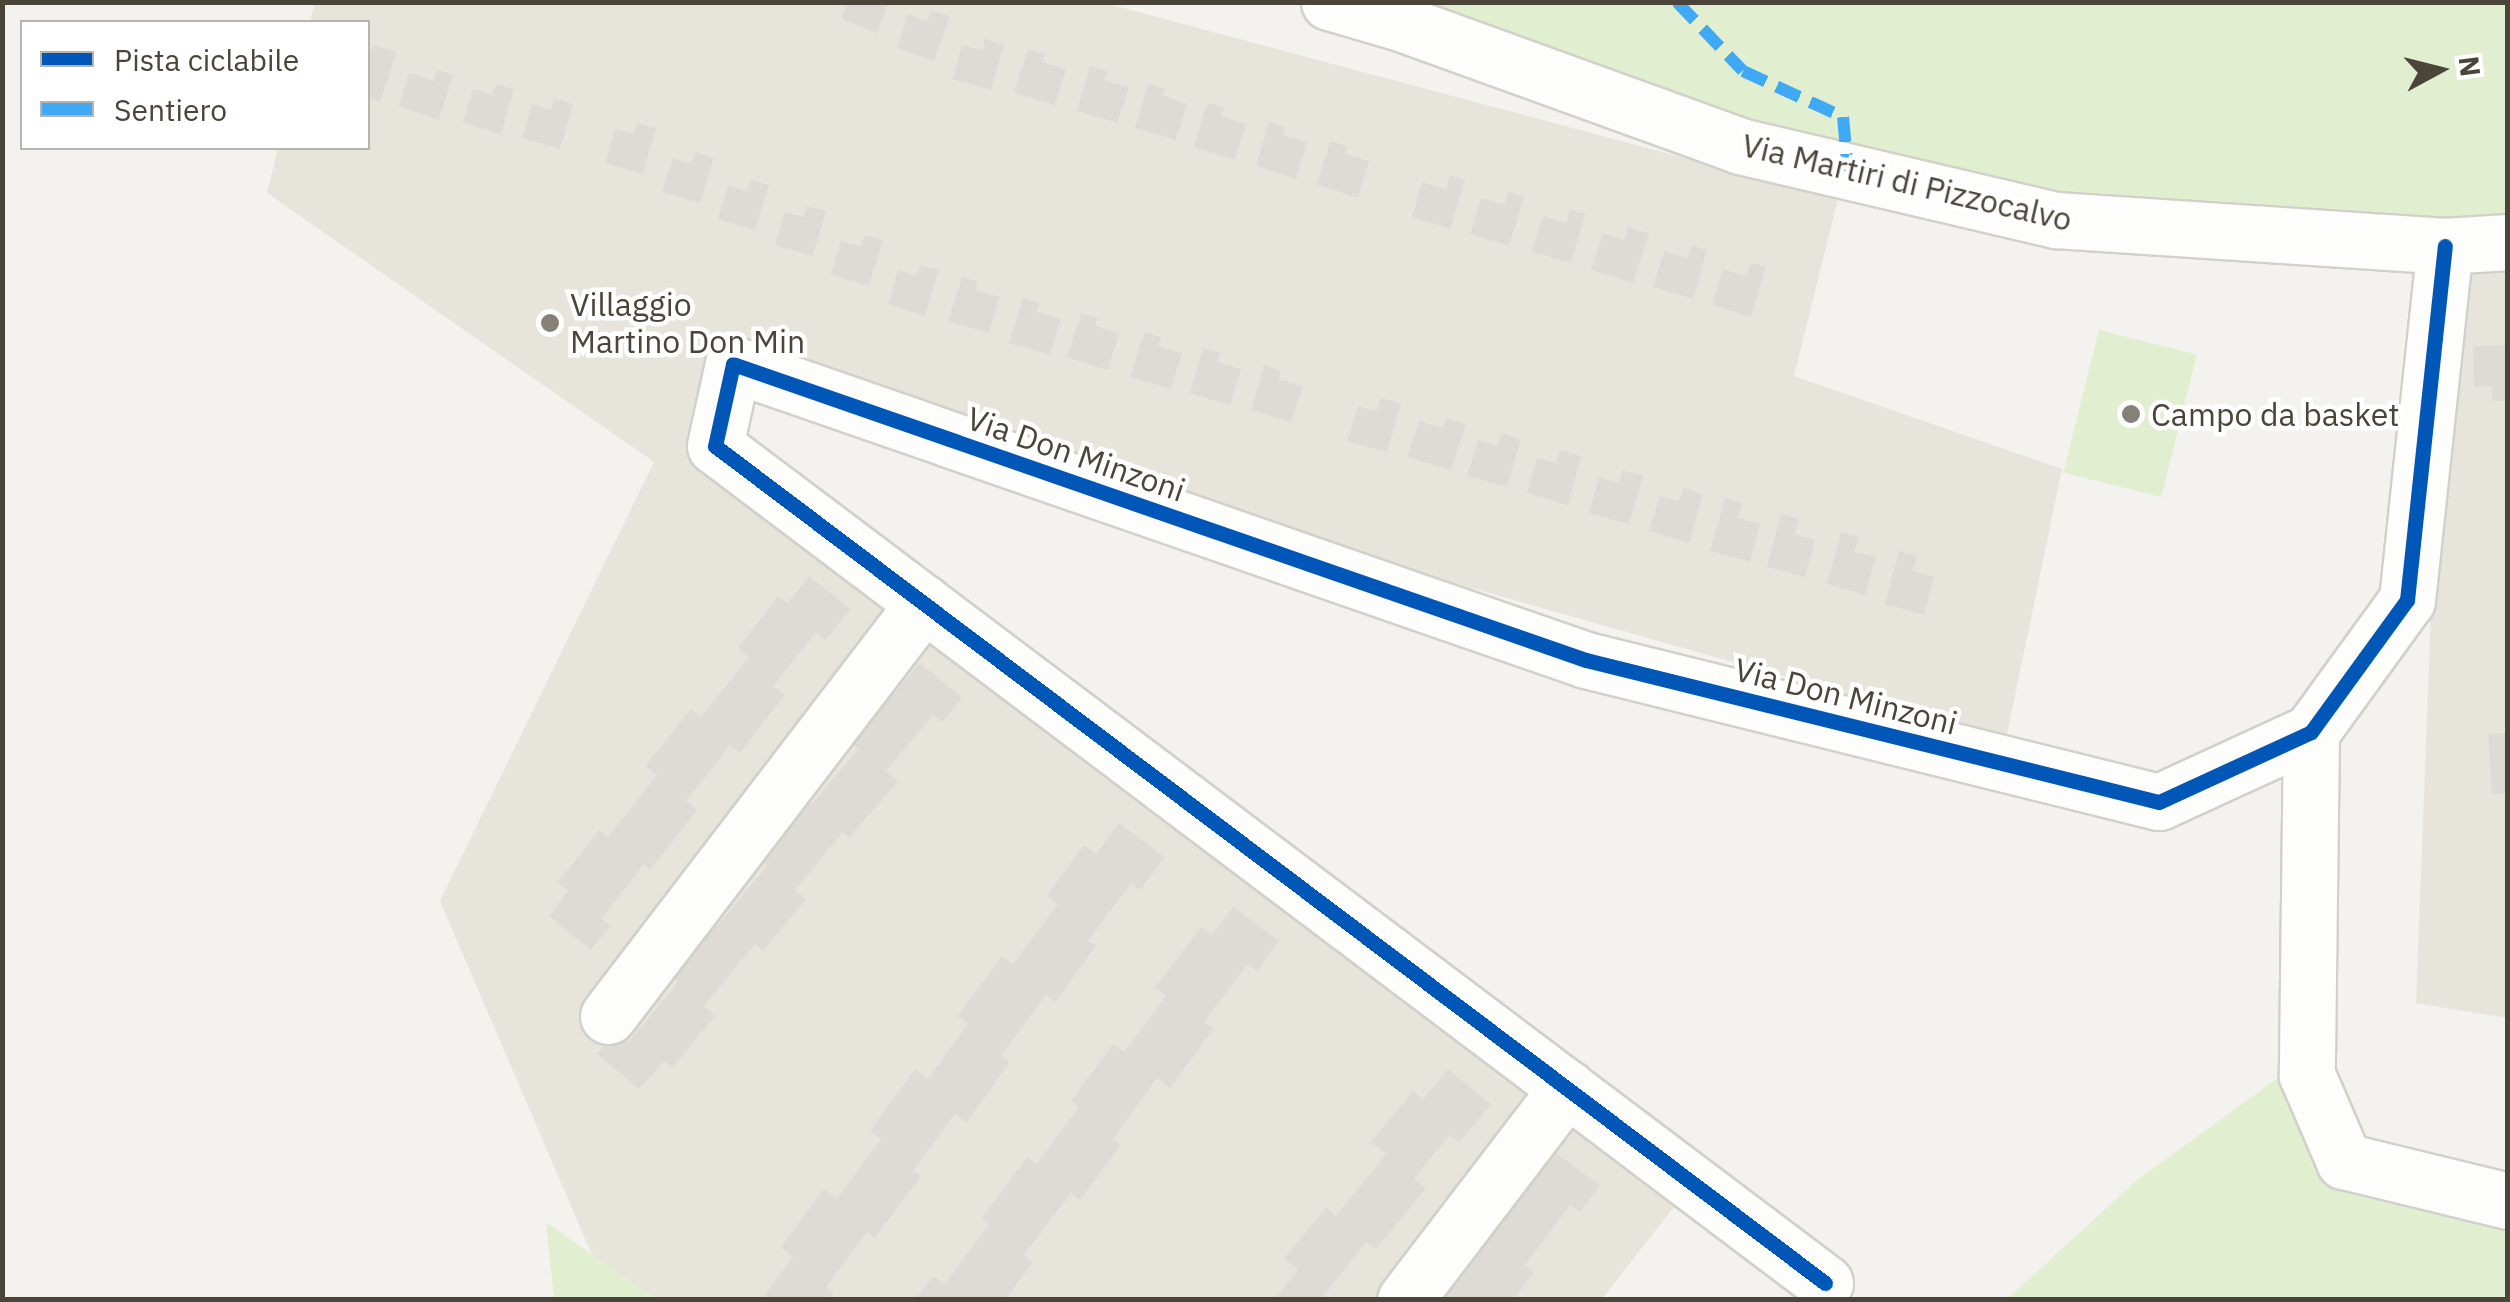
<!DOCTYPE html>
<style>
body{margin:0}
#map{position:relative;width:2510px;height:1302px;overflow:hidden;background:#f4f2ee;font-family:"IBM Plex Sans",sans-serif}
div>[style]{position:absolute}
.residential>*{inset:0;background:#e7e4dc}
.green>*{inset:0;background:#e1eecf;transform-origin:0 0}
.building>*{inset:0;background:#dedbd6}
.roads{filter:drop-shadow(2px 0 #d2d0cb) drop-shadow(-2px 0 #d2d0cb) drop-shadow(0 2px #d2d0cb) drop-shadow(0 -2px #d2d0cb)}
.minor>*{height:55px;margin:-27.5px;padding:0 27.5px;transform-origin:27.5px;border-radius:27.5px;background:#fdfdfc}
.quiet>*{height:12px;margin-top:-6px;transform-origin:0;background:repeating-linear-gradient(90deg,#3fa9f5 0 25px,transparent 0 37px)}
.cycleway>*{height:15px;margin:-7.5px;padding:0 7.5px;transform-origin:7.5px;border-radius:7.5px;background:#0057b8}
.dots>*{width:28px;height:28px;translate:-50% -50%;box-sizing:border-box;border:5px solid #fff;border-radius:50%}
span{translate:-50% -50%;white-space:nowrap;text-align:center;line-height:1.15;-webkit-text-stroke:9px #fff;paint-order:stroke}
.street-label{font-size:32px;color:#4b4439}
.poi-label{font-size:32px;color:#4b4439}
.left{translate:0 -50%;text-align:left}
.frame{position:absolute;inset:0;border:5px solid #4b4439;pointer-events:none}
.legend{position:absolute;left:20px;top:20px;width:350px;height:130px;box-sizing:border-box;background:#fff;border:2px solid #b7b4b0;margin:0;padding:12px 18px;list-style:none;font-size:30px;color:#4b4439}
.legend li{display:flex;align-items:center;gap:20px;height:50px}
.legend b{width:50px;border:2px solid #b7b4b0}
.north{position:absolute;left:2390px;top:20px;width:100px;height:100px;-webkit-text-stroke:8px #fff;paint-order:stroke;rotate:83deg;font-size:28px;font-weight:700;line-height:40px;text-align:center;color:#4b4439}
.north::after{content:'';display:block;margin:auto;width:35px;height:45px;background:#4b4439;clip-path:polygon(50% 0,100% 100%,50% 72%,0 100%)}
</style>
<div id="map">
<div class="residential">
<div style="clip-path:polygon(1101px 2px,1838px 199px,1794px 376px,2062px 469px,2006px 739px,908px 429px,772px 369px,729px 442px,1692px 1184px,1602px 1299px,645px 1299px,592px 1255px,440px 901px,654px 462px,267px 193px,278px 148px,368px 148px,368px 22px,310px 22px,315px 3px)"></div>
<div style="clip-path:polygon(2507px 241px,2507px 1018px,2416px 1003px,2445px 246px)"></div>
</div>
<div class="green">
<div style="clip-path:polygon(1426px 3px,2507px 3px,2507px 245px,2001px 229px)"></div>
<div style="left:2099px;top:330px;width:101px;height:147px;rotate:14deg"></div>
<div style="clip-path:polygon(2286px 1072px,2332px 1154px,2507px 1211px,2507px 1299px,2006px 1300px,2137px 1180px)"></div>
<div style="clip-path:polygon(546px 1222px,656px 1299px,657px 1299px,554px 1299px)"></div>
</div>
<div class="building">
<div style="clip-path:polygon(847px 2px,889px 2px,877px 33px,841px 19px)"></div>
<div style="clip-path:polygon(931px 10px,950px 16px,934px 61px,897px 48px,908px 14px,927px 21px)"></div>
<div style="clip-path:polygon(985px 39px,1004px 45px,991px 90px,953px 79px,962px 45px,982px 50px)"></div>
<div style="clip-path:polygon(373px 45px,397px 52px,380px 102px,368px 98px,368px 58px)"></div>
<div style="clip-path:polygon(1028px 49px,1045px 54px,1042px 62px,1066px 69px,1055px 105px,1014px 93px)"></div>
<div style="clip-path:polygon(1090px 66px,1107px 71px,1104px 80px,1129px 87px,1117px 123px,1077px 111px)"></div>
<div style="clip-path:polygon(437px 70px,453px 75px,439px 120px,399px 106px,409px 73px,434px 81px)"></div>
<div style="clip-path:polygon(496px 84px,514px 89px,501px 134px,463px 123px,473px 89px,492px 95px)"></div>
<div style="clip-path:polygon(1148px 84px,1165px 89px,1163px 96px,1187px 104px,1176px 140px,1135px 128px)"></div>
<div style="clip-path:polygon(554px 98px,573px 104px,560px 149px,522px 138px,532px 104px,551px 110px)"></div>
<div style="clip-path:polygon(1207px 103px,1224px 108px,1221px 116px,1246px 124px,1235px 160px,1194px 147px)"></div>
<div style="clip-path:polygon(1269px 122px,1285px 127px,1283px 135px,1307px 142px,1296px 179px,1256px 166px)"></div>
<div style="clip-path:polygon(637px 123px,656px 128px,643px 174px,605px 163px,615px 129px,634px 134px)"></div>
<div style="clip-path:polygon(1330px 141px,1348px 146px,1345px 154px,1369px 161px,1358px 198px,1317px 185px)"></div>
<div style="clip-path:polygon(695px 152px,714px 158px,700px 203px,662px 192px,673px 158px,691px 164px)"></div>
<div style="clip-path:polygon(1450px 175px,1465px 180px,1450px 229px,1412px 217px,1422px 182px,1446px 189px)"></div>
<div style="clip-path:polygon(751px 180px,769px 185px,755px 230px,718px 219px,728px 185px,747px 191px)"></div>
<div style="clip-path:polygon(1508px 192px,1524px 197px,1509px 246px,1470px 234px,1481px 198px,1505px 205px)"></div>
<div style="clip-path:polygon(807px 206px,826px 211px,813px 256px,775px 245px,785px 212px,804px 217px)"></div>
<div style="clip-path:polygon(1570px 210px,1585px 214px,1571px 263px,1532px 252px,1543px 216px,1566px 223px)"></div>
<div style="clip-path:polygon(1628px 227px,1649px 234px,1633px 283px,1591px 270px,1603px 233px,1624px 240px)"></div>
<div style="clip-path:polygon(864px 235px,883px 240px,869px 286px,831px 275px,841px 241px,861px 246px)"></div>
<div style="clip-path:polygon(1692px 245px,1707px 250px,1693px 299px,1653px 287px,1664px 251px,1688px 258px)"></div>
<div style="clip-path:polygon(1751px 263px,1766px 267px,1751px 317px,1712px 305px,1723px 269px,1746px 276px)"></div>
<div style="clip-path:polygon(920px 265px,939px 270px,925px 316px,888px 304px,898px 270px,916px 276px)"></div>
<div style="clip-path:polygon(962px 277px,978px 282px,976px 290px,999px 297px,989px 333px,948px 321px)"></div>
<div style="clip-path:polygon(1023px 298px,1039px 303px,1037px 312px,1061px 319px,1050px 355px,1009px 343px)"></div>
<div style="clip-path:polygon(1081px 313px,1098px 318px,1095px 326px,1119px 333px,1108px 370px,1067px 357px)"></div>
<div style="clip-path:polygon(1144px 332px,1161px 337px,1158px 346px,1182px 353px,1171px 389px,1130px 377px)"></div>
<div style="clip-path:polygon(2508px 345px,2508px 401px,2492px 401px,2492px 386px,2474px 387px,2473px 346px)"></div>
<div style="clip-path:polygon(1203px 348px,1220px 353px,1217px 362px,1241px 369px,1230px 405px,1190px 393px)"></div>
<div style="clip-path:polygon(1264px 365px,1281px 371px,1278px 379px,1303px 386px,1291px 422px,1251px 410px)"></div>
<div style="clip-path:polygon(1381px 398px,1401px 404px,1387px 452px,1347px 441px,1358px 406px,1377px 411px)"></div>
<div style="clip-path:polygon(1446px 418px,1466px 424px,1451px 470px,1407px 457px,1419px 421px,1443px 428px)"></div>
<div style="clip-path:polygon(1501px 433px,1521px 439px,1507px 487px,1467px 476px,1478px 440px,1497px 446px)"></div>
<div style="clip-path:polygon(1560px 450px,1581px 456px,1568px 505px,1527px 493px,1537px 458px,1556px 463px)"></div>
<div style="clip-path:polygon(1622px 470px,1643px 476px,1629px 524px,1589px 513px,1599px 477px,1619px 483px)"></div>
<div style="clip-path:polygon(1683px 488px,1703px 494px,1689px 543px,1649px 531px,1660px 496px,1679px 501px)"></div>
<div style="clip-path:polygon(1725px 498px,1742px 503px,1738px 518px,1760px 524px,1750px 562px,1710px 551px)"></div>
<div style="clip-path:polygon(1781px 514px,1799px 519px,1795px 534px,1815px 540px,1805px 577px,1767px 567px)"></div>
<div style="clip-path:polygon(1841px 532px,1859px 537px,1854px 552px,1876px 557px,1865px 595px,1827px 584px)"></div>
<div style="clip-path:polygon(1899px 551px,1917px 556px,1913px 571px,1934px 577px,1924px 615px,1885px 604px)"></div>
<div style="clip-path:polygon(809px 576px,851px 609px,826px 640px,816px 632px,773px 686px,785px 695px,740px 753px,730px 745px,686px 801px,697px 810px,650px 870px,644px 864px,601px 919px,610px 926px,591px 950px,549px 916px,568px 891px,558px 882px,599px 830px,608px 837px,657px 775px,645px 766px,691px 709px,701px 717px,749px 657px,738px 648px,778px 596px,788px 603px)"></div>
<div style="clip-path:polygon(920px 663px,962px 698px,942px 722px,933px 715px,886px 771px,898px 781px,849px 838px,843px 832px,795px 890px,806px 899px,763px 951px,755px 944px,704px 1006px,715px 1016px,672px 1068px,664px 1061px,639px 1089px,597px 1054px,615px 1032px,628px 1043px,678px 982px,664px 970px,707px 918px,717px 926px,768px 865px,753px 854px,802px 796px,812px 804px,858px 749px,844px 737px,888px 683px,897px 690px)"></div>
<div style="clip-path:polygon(2508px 733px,2508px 793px,2492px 794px,2488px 734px)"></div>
<div style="clip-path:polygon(1119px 823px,1165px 857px,1140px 890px,1131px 883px,1088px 941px,1096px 946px,1055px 1002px,1046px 995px,1001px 1056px,1010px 1062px,966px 1123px,955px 1114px,913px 1171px,921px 1176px,875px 1238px,867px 1232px,826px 1287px,833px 1293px,829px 1300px,761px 1300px,793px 1257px,781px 1247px,824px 1189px,837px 1199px,881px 1139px,870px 1131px,915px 1069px,928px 1079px,968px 1024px,958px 1016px,1002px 956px,1013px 964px,1058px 904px,1047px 895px,1084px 845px,1096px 854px)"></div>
<div style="clip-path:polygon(1233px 907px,1279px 941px,1257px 971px,1248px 964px,1204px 1022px,1214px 1028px,1170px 1088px,1157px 1078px,1113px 1139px,1121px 1145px,1080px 1200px,1071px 1193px,1024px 1255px,1033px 1262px,1005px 1300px,915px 1300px,933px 1276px,945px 1284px,989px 1224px,981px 1219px,1027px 1157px,1037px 1164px,1079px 1107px,1071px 1101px,1113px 1044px,1124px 1052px,1166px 996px,1155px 988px,1201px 927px,1212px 935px)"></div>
<div style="clip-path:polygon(1448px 1069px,1491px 1104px,1459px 1143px,1450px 1135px,1414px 1178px,1426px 1188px,1376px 1249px,1366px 1242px,1320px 1300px,1274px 1300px,1298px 1270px,1284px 1259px,1326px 1207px,1336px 1216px,1386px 1154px,1371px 1142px,1413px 1091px,1423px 1099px)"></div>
<div style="clip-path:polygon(1555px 1152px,1600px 1185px,1580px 1212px,1570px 1205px,1525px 1265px,1534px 1272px,1513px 1300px,1442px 1300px,1487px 1240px,1479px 1234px,1523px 1176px,1532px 1183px)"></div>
</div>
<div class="roads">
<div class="minor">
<div style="left:1329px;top:2px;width:72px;rotate:16.2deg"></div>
<div style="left:1398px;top:22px;width:364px;rotate:19.9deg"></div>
<div style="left:1740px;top:146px;width:325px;rotate:13.2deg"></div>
<div style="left:2056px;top:220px;width:390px;rotate:3.8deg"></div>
<div style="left:2445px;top:246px;width:63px;rotate:-3.6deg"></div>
<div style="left:2311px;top:732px;width:343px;rotate:90.7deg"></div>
<div style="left:2307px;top:1075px;width:94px;rotate:66.7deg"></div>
<div style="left:2344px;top:1161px;width:169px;rotate:13.7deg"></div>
<div style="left:608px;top:1016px;width:520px;rotate:-52.58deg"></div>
<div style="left:1825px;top:1283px;width:1390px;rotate:-142.98deg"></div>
<div style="left:715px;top:446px;width:84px;rotate:-77.6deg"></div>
<div style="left:733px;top:364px;width:903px;rotate:19.14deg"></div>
<div style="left:1586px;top:660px;width:590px;rotate:13.92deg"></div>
<div style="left:2159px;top:802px;width:167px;rotate:-24.7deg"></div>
<div style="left:2311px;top:732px;width:163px;rotate:-54deg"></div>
<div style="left:2407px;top:600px;width:356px;rotate:-83.9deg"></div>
<div style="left:1405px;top:1300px;width:267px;rotate:-52.6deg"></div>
</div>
</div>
<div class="quiet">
<div style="left:1677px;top:2px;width:95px;rotate:46.3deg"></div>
<div style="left:1743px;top:71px;width:110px;rotate:24.7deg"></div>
<div style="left:1843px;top:117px;width:54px;rotate:84.7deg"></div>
</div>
<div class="cycleway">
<div style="left:1825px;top:1283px;width:1390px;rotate:-142.98deg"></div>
<div style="left:715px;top:446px;width:84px;rotate:-77.6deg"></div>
<div style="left:733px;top:364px;width:903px;rotate:19.14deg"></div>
<div style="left:1586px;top:660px;width:590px;rotate:13.92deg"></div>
<div style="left:2159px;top:802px;width:167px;rotate:-24.7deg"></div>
<div style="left:2311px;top:732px;width:163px;rotate:-54deg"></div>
<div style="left:2407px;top:600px;width:356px;rotate:-83.9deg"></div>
</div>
<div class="dots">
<div style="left:550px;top:323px;background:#868178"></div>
<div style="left:2131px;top:414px;background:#868178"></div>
</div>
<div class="street-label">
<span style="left:1907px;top:182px;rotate:13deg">Via Martiri di Pizzocalvo</span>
<span style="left:1076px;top:454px;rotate:19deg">Via Don Minzoni</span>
<span style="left:1846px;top:696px;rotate:14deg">Via Don Minzoni</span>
</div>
<div class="poi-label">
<span class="left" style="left:570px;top:323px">Villaggio<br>Martino Don Min</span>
<span class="left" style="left:2151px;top:414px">Campo da basket</span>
</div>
<div class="frame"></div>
<ul class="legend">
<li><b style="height:12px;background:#0057b8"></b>Pista ciclabile</li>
<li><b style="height:12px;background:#3fa9f5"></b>Sentiero</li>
</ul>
<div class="north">N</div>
</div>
